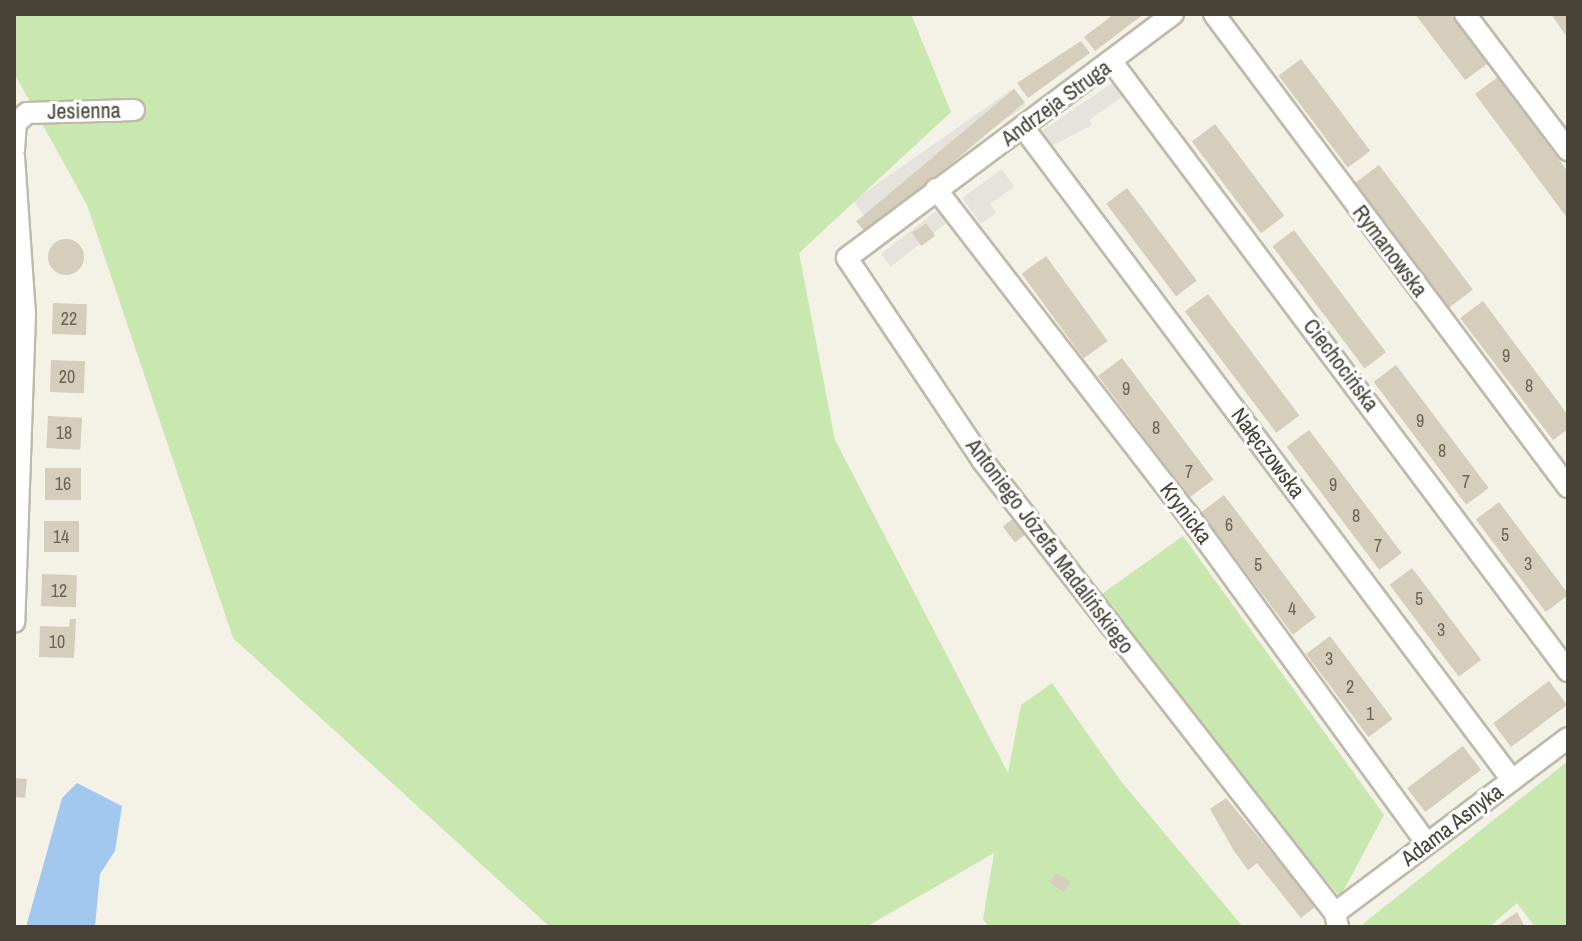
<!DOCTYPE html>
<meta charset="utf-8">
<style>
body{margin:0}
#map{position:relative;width:1582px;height:941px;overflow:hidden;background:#f4f1e7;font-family:"Archivo Narrow",sans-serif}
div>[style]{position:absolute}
.industrial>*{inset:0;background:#e6e3dc;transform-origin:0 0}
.green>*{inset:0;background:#c8e8b0}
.water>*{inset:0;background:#a3c8f0}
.building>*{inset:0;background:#d5cebd;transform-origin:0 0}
.round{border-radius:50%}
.roads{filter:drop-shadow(2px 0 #bfbaaa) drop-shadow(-2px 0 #bfbaaa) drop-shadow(0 2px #bfbaaa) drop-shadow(0 -2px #bfbaaa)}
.street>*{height:20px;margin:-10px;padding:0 10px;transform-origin:10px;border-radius:10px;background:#fff}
span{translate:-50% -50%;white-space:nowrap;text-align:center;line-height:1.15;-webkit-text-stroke:6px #fff;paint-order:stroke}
.number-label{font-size:18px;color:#6a6558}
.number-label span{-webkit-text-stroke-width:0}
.street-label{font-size:22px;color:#474236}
.frame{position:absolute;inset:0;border:16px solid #474236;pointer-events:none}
</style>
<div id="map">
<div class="industrial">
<div style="clip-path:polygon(1114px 82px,1123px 96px,1089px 120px,1092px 125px,1050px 147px,1040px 132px)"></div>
<div style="left:1014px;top:88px;width:21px;height:196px;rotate:55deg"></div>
<div style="clip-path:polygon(1002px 169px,1014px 187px,990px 204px,996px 213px,981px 224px,962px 198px)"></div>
<div style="left:940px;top:208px;width:16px;height:75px;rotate:52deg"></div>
</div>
<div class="green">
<div style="clip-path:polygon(14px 14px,911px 14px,951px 112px,799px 253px,835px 440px,1008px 773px,1021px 705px,1052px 683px,1120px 780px,1243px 927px,989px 927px,983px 919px,994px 853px,866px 927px,550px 927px,233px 638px,87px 205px,14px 73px)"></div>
<div style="clip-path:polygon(1183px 536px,1384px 815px,1340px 897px,1092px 601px)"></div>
<div style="clip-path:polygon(1568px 761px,1568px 927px,1535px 927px,1517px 903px,1489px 927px,1359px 927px)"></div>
</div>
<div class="water">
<div style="clip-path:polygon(77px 783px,122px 806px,115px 851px,100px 874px,95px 927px,26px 927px,62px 798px)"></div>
</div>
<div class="building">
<div style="clip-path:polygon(1114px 14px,1144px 14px,1095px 51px,1084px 37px)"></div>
<div style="clip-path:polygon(1415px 14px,1450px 14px,1487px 64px,1465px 80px)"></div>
<div style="clip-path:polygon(1551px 14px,1568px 14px,1568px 38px,1562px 30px)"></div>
<div style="clip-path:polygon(1081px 41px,1090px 53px,1028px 98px,1017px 83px)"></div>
<div style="left:1301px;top:59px;width:115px;height:28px;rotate:53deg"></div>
<div style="clip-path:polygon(1498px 77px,1568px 172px,1568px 219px,1475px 94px)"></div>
<div style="left:1014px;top:89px;width:17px;height:206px;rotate:50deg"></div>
<div style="left:1215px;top:124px;width:115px;height:29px;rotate:53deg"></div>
<div style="left:1379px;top:165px;width:156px;height:30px;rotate:53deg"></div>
<div style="left:1127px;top:188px;width:116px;height:26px;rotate:53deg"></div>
<div style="left:926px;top:223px;width:16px;height:17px;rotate:55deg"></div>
<div style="left:1294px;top:230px;width:153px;height:27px;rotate:53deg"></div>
<div class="round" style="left:48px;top:239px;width:36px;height:36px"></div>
<div style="left:1046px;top:256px;width:105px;height:30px;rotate:54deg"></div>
<div style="left:1208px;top:294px;width:152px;height:29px;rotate:53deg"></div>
<div style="clip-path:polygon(1483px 301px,1568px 415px,1568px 429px,1553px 440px,1460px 318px)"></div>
<div style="left:53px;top:303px;width:34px;height:31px;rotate:2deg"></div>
<div style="left:1122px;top:358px;width:152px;height:30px;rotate:53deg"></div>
<div style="left:51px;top:360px;width:34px;height:32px;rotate:2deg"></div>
<div style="left:1396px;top:365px;width:154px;height:28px;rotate:53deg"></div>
<div style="left:48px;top:416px;width:34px;height:32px;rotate:3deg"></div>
<div style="left:1309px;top:430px;width:154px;height:28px;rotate:53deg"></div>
<div style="left:45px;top:468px;width:36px;height:32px"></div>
<div style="left:1224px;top:495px;width:153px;height:29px;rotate:53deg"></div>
<div style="left:1499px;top:502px;width:116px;height:29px;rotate:53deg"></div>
<div style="left:1018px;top:515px;width:20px;height:19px;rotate:53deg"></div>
<div style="left:44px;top:521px;width:35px;height:31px"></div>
<div style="left:1412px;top:568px;width:115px;height:28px;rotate:53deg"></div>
<div style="left:42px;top:574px;width:35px;height:32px;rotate:2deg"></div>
<div style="clip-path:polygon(70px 619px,76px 619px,74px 658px,39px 657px,40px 626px,69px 627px)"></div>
<div style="left:1330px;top:636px;width:104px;height:30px;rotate:53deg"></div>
<div style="left:1549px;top:681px;width:30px;height:70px;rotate:53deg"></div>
<div style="left:1463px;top:746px;width:30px;height:70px;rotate:53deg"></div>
<div style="clip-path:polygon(14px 778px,27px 779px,25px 798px,14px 797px)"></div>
<div style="clip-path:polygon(1226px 798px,1316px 906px,1301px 918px,1257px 863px,1248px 870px,1234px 851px,1210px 809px)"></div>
<div style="left:1056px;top:873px;width:17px;height:12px;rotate:31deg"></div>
<div style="clip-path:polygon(1517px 912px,1525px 927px,1496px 927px)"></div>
</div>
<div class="roads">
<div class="street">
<div style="left:1173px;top:14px;width:407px;rotate:143.2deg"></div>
<div style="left:847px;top:258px;width:243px;rotate:56.2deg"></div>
<div style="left:982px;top:460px;width:574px;rotate:52.07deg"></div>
<div style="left:1335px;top:913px;width:14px;rotate:78deg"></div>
<div style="left:1214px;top:14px;width:591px;rotate:53.19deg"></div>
<div style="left:1465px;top:14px;width:171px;rotate:52.9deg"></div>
<div style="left:1112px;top:62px;width:761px;rotate:53.18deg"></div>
<div style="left:1023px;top:127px;width:816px;rotate:53.17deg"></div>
<div style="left:14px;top:150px;width:27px;rotate:-86deg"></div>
<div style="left:16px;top:123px;width:15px;rotate:-42deg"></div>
<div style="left:27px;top:113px;width:107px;rotate:-1.6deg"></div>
<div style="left:14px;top:157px;width:157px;rotate:86deg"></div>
<div style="left:25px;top:314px;width:308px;rotate:92deg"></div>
<div style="left:936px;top:189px;width:408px;rotate:52.3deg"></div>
<div style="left:1186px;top:512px;width:410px;rotate:54deg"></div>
<div style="left:1335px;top:913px;width:291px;rotate:-36.9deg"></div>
</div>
</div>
<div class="number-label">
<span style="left:69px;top:319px">22</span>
<span style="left:1506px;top:356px">9</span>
<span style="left:67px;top:377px">20</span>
<span style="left:1529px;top:386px">8</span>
<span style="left:1126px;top:389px">9</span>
<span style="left:1420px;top:421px">9</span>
<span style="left:1156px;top:428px">8</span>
<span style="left:64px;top:433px">18</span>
<span style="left:1442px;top:451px">8</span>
<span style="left:1189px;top:472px">7</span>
<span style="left:1466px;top:482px">7</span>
<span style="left:63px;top:484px">16</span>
<span style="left:1333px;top:485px">9</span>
<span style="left:1356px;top:516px">8</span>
<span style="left:1229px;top:525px">6</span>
<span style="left:1505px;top:535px">5</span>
<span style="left:61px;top:537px">14</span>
<span style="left:1378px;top:546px">7</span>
<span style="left:1528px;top:564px">3</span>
<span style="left:1258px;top:565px">5</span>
<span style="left:59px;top:591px">12</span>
<span style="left:1419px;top:599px">5</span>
<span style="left:1292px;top:609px">4</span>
<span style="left:1441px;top:630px">3</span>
<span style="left:57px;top:642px">10</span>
<span style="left:1329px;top:659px">3</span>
<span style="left:1350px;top:687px">2</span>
<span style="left:1370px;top:714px">1</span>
</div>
<div class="street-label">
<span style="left:1056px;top:103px;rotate:-36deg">Andrzeja Struga</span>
<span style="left:84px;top:111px;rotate:-1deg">Jesienna</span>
<span style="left:1390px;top:251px;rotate:53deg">Rymanowska</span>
<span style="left:1341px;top:365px;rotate:53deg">Ciechocińska</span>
<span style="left:1268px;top:453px;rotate:53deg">Nałęczowska</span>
<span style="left:1186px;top:513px;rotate:53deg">Krynicka</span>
<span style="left:1050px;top:546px;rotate:53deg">Antoniego Józefa Madalińskiego</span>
<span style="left:1452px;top:825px;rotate:-37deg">Adama Asnyka</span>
</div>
<div class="frame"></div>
</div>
